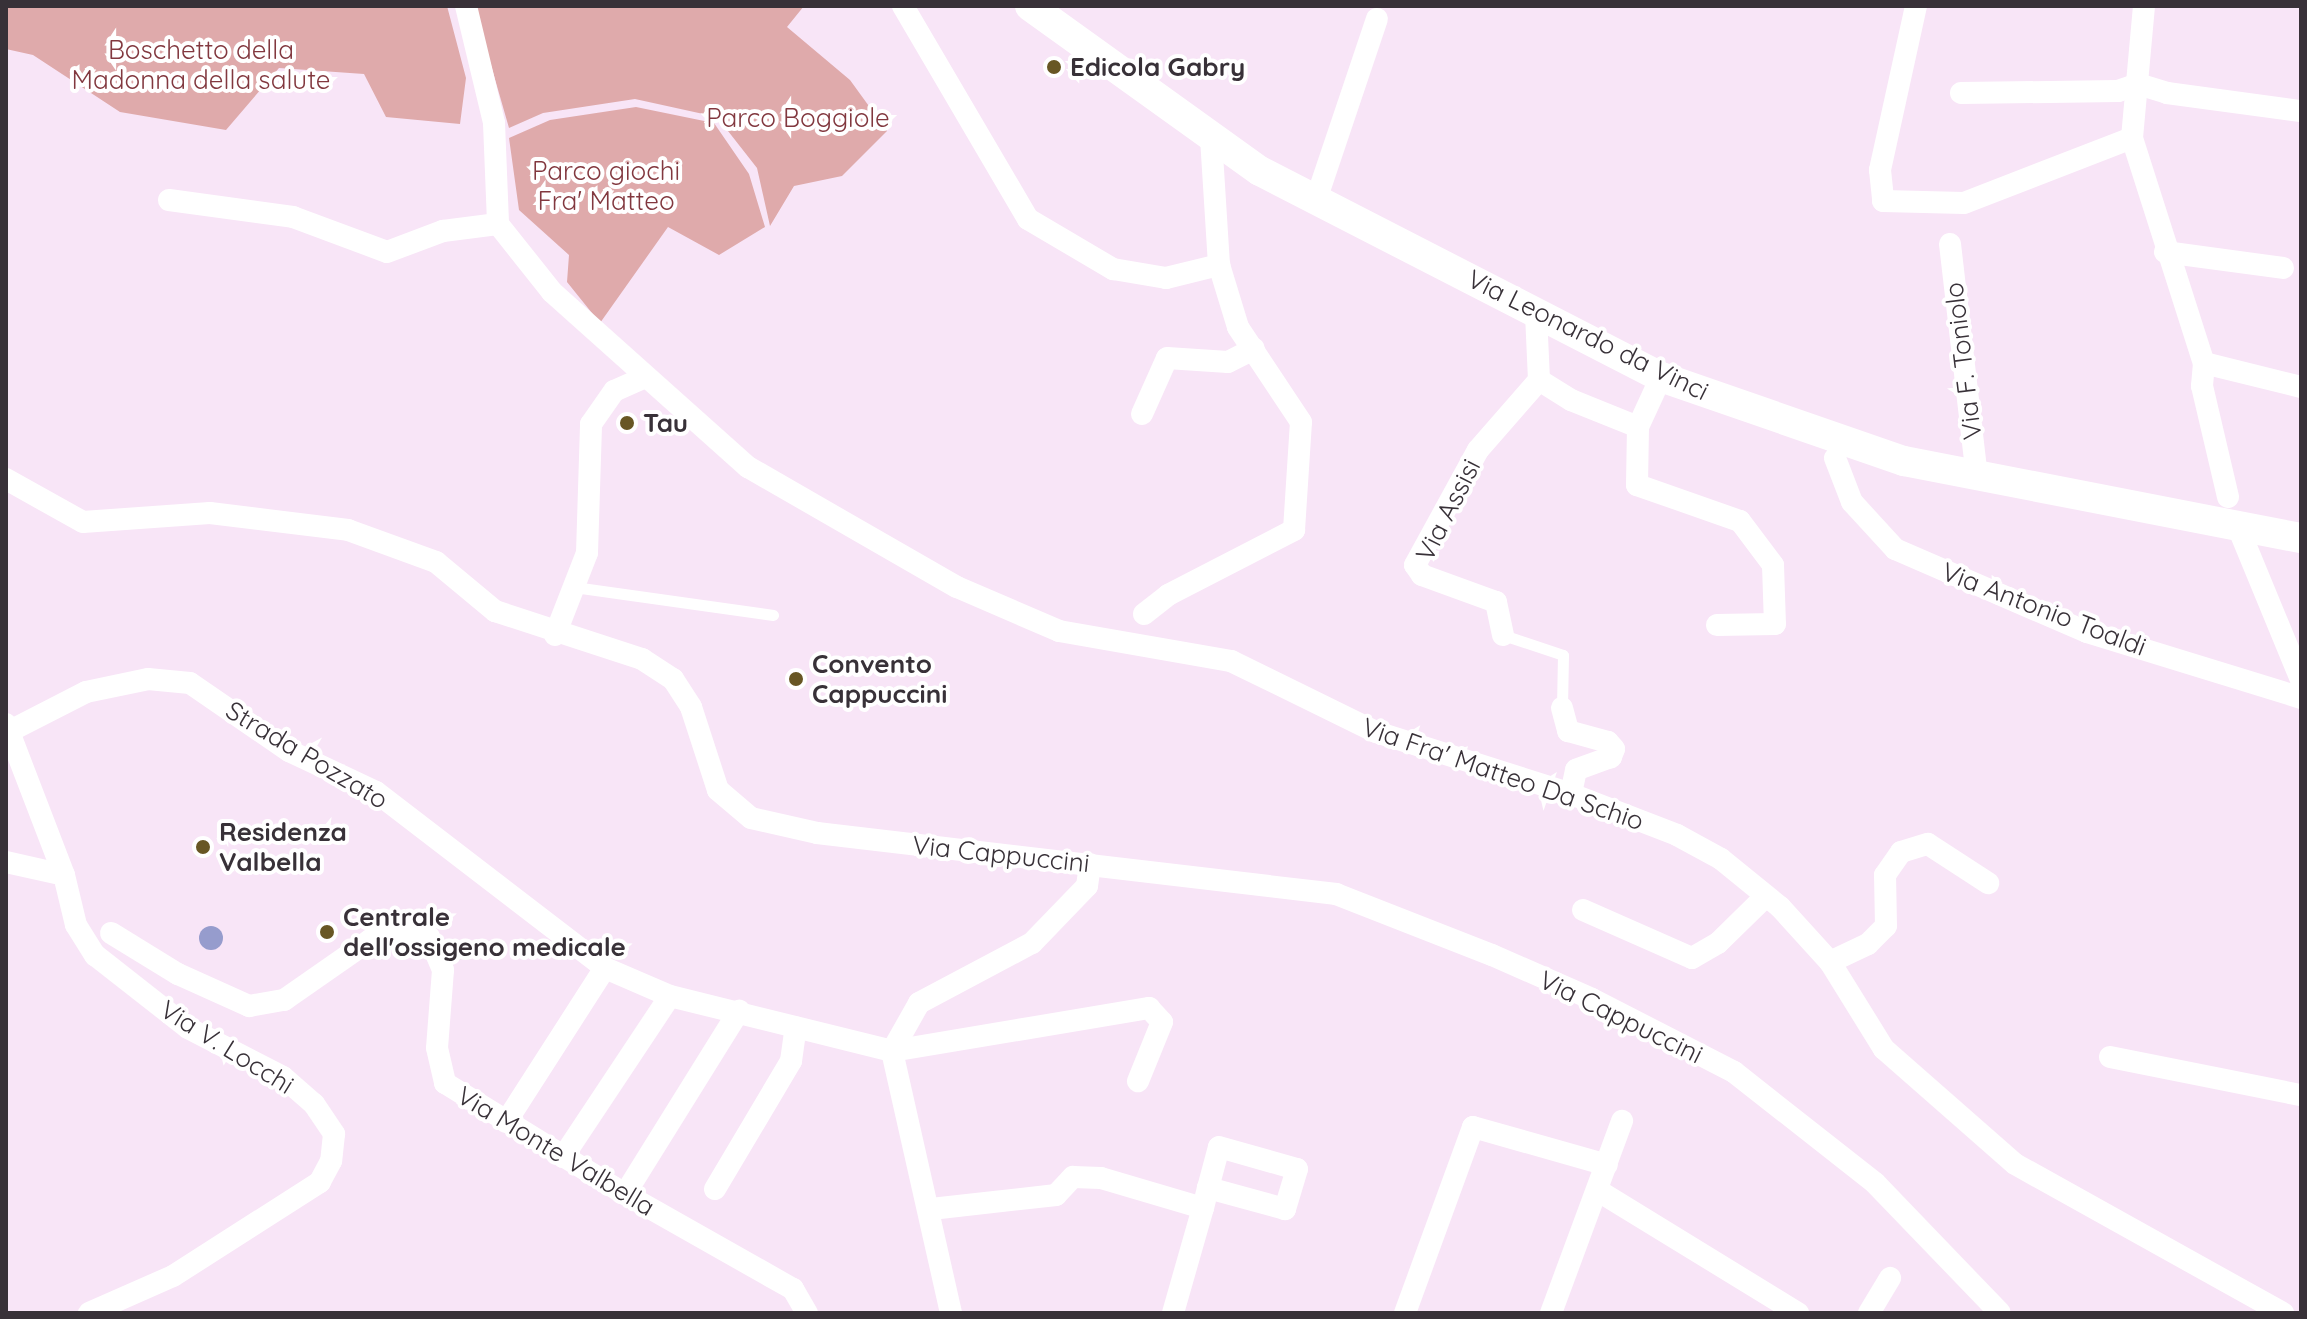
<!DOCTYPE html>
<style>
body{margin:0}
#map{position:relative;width:2307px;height:1319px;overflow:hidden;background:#f8e5f7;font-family:Quicksand,sans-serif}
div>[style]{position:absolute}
.green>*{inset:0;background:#dfaaab}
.water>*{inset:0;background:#969ccd}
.round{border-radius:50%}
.lane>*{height:11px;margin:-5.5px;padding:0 5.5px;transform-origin:5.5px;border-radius:5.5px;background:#fff}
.street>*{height:22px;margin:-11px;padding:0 11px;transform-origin:11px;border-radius:11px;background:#fff}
.secondary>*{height:30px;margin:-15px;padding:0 15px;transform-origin:15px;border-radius:15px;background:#fff}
.dots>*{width:22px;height:22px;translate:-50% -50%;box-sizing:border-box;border:4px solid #fff;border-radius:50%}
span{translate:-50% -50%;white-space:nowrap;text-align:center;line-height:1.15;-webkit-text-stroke:8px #fff;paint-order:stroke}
.park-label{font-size:26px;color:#82383f}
.poi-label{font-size:26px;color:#383138;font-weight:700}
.left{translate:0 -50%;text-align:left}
.street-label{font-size:26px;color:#383138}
.frame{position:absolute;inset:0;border:8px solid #383138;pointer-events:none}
</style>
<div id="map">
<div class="green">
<div style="clip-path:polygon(6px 6px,447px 6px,466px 78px,460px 124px,386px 117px,364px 74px,279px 68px,226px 130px,120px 112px,33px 55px,6px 49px)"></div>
<div style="clip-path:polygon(474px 6px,804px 6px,787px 27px,850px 80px,887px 131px,842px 176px,794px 186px,770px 226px,757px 168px,717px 117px,635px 99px,543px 113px,509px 128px)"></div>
<div style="clip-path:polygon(636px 107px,714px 123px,749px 174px,765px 227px,719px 255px,668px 227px,600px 323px,567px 282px,569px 255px,519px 210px,509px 138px,550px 120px)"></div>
</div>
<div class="water">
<div class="round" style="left:199px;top:926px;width:24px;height:24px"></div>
</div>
<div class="lane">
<div style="left:574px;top:587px;width:201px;rotate:8deg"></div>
<div style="left:1503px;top:635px;width:63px;rotate:18.4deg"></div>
<div style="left:1563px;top:655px;width:53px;rotate:91.1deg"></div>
</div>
<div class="street">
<div style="left:466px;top:6px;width:120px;rotate:76.5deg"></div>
<div style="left:494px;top:123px;width:101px;rotate:87.7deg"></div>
<div style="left:903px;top:6px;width:247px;rotate:59.6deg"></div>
<div style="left:1028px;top:219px;width:99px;rotate:30.5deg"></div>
<div style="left:1113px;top:269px;width:54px;rotate:9.6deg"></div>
<div style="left:1166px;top:278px;width:55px;rotate:-13.8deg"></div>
<div style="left:1916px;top:6px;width:168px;rotate:102.4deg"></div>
<div style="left:1880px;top:170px;width:31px;rotate:84deg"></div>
<div style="left:1883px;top:201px;width:81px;rotate:1.4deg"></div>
<div style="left:1964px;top:203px;width:180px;rotate:-21.2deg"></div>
<div style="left:2144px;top:6px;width:133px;rotate:95.2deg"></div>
<div style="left:2132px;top:138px;width:236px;rotate:72.3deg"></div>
<div style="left:2204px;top:363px;width:23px;rotate:95deg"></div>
<div style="left:2202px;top:386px;width:114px;rotate:76.8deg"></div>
<div style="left:1961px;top:93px;width:157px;rotate:-0.7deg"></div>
<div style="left:2118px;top:91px;width:21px;rotate:-19deg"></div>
<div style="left:2138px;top:84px;width:30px;rotate:17deg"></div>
<div style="left:2167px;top:93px;width:135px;rotate:7.7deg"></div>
<div style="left:169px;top:200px;width:125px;rotate:7.8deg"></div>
<div style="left:293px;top:217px;width:100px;rotate:20.4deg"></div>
<div style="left:387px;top:252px;width:60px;rotate:-20.6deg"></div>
<div style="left:443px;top:231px;width:55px;rotate:-7.3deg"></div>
<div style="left:498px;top:224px;width:87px;rotate:51.5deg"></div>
<div style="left:552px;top:292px;width:263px;rotate:41.8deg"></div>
<div style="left:748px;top:467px;width:241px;rotate:29.9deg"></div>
<div style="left:957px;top:587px;width:111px;rotate:23.3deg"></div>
<div style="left:1059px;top:631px;width:175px;rotate:9.9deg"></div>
<div style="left:1231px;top:661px;width:161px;rotate:26.1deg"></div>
<div style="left:1376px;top:732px;width:205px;rotate:17.6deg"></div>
<div style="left:1571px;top:794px;width:114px;rotate:21.1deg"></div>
<div style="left:1677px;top:835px;width:50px;rotate:28.6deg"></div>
<div style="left:1721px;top:859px;width:76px;rotate:39.1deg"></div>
<div style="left:1780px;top:907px;width:74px;rotate:47.7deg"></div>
<div style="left:1830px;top:962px;width:102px;rotate:58.2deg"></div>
<div style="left:1884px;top:1049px;width:174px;rotate:41.3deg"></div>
<div style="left:2015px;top:1164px;width:307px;rotate:29.1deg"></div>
<div style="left:1316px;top:200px;width:191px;rotate:-71.4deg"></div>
<div style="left:1950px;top:244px;width:236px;rotate:83.4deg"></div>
<div style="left:2165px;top:252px;width:119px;rotate:7.7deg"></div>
<div style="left:2204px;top:363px;width:100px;rotate:13.9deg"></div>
<div style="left:1539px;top:380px;width:38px;rotate:32deg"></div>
<div style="left:1571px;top:400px;width:72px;rotate:21.9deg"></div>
<div style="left:1638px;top:427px;width:55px;rotate:-65.3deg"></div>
<div style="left:1142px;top:414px;width:61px;rotate:-65.9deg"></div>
<div style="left:1167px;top:358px;width:61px;rotate:3.8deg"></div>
<div style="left:1228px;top:362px;width:29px;rotate:-27deg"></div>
<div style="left:1638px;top:427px;width:58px;rotate:91deg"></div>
<div style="left:1637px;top:485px;width:109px;rotate:19.3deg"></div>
<div style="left:1740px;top:521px;width:55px;rotate:53.1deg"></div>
<div style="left:1773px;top:565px;width:59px;rotate:88.1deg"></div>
<div style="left:1775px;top:624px;width:58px;rotate:179deg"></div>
<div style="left:1835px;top:458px;width:47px;rotate:68.9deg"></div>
<div style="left:1852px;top:502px;width:64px;rotate:47.5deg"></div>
<div style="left:1895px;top:549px;width:209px;rotate:23.4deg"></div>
<div style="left:2087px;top:632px;width:224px;rotate:17.1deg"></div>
<div style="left:6px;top:479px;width:88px;rotate:29.2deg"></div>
<div style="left:83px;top:522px;width:127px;rotate:-4.1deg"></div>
<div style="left:210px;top:513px;width:139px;rotate:7deg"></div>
<div style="left:348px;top:530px;width:94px;rotate:20deg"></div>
<div style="left:436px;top:562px;width:77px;rotate:39.7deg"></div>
<div style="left:495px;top:611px;width:155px;rotate:18.1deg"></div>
<div style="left:642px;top:659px;width:37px;rotate:33deg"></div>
<div style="left:673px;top:679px;width:33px;rotate:57deg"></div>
<div style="left:691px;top:707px;width:87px;rotate:72deg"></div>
<div style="left:718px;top:790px;width:43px;rotate:40.3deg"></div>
<div style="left:751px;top:818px;width:68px;rotate:12.8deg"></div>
<div style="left:817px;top:833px;width:523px;rotate:6.7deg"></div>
<div style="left:1336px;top:894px;width:168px;rotate:21.4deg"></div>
<div style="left:1492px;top:955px;width:109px;rotate:23.7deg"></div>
<div style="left:1592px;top:999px;width:160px;rotate:27.2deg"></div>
<div style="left:1734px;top:1072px;width:179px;rotate:38.2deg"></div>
<div style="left:1875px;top:1183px;width:180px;rotate:46.1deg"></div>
<div style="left:2238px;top:527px;width:165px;rotate:67.6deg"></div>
<div style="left:1144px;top:614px;width:31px;rotate:-38deg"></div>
<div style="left:1168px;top:595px;width:142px;rotate:-27.3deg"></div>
<div style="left:1294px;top:530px;width:108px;rotate:-86.3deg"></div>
<div style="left:1301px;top:422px;width:114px;rotate:-123.6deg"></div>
<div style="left:1238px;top:327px;width:65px;rotate:-107deg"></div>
<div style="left:1219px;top:265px;width:127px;rotate:-93.6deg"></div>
<div style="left:555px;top:635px;width:88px;rotate:-68.7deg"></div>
<div style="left:587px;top:553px;width:129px;rotate:-88.2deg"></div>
<div style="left:591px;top:424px;width:40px;rotate:-55.1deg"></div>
<div style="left:614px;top:391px;width:32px;rotate:-24deg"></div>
<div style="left:1503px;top:635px;width:34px;rotate:-102deg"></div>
<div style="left:1496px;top:602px;width:79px;rotate:-160deg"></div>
<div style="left:1422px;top:575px;width:12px;rotate:-125deg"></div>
<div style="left:1415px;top:565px;width:131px;rotate:-61.3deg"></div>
<div style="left:1478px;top:450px;width:93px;rotate:-48.9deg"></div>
<div style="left:1539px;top:380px;width:66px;rotate:-92.6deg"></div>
<div style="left:1562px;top:708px;width:24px;rotate:75deg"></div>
<div style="left:1568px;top:731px;width:41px;rotate:15.4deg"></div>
<div style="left:1608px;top:742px;width:9px;rotate:49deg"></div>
<div style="left:1614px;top:749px;width:9px;rotate:111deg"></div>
<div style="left:1611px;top:757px;width:37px;rotate:160deg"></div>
<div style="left:1576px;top:770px;width:25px;rotate:102deg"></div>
<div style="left:6px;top:724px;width:162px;rotate:69deg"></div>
<div style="left:64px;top:875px;width:51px;rotate:76.5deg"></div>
<div style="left:76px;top:925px;width:36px;rotate:58deg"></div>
<div style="left:95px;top:955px;width:118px;rotate:38.1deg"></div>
<div style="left:188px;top:1028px;width:107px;rotate:27.3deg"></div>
<div style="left:283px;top:1077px;width:41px;rotate:41.1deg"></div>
<div style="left:314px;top:1104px;width:36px;rotate:56deg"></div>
<div style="left:334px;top:1134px;width:27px;rotate:96deg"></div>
<div style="left:331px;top:1161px;width:24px;rotate:118deg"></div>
<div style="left:320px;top:1182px;width:174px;rotate:147.4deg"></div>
<div style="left:173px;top:1276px;width:92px;rotate:156.2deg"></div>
<div style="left:8px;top:732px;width:88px;rotate:-27.1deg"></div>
<div style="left:86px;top:692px;width:63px;rotate:-11.8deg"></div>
<div style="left:148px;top:679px;width:42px;rotate:5.4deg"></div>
<div style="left:190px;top:683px;width:120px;rotate:34.5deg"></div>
<div style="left:289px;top:751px;width:96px;rotate:25.2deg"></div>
<div style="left:376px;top:792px;width:289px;rotate:37.5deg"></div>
<div style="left:605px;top:968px;width:71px;rotate:23.3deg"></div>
<div style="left:670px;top:996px;width:229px;rotate:13.9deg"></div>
<div style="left:892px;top:1051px;width:261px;rotate:-9.5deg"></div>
<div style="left:1149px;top:1008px;width:19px;rotate:47deg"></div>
<div style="left:1162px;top:1022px;width:64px;rotate:112.1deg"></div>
<div style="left:6px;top:862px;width:59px;rotate:12.6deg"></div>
<div style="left:1583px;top:910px;width:119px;rotate:23.8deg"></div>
<div style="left:1692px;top:958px;width:30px;rotate:-30deg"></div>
<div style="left:1718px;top:943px;width:67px;rotate:-44.4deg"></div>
<div style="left:111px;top:933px;width:79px;rotate:31.5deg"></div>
<div style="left:178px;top:974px;width:78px;rotate:24.3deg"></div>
<div style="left:249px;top:1006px;width:36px;rotate:-10deg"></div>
<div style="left:284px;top:1000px;width:105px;rotate:-34.9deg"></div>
<div style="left:370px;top:940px;width:39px;rotate:-13deg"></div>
<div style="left:408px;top:931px;width:22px;rotate:16deg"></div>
<div style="left:429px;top:937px;width:36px;rotate:67deg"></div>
<div style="left:443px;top:970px;width:78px;rotate:94.4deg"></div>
<div style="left:437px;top:1048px;width:36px;rotate:77deg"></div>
<div style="left:445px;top:1083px;width:211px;rotate:31.7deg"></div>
<div style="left:625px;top:1194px;width:193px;rotate:29.5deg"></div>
<div style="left:793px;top:1289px;width:28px;rotate:60deg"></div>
<div style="left:1830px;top:962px;width:42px;rotate:-25.3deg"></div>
<div style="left:1868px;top:944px;width:25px;rotate:-45deg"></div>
<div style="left:1886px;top:926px;width:51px;rotate:-91.1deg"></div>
<div style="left:1885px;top:875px;width:28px;rotate:-55deg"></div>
<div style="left:1901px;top:852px;width:28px;rotate:-17deg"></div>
<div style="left:1928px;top:844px;width:72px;rotate:33deg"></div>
<div style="left:2110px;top:1057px;width:195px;rotate:11.3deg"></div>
<div style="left:506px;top:1122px;width:183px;rotate:-57.3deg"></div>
<div style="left:563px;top:1157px;width:193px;rotate:-56.4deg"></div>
<div style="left:715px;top:1189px;width:149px;rotate:-59.3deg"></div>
<div style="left:791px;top:1061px;width:34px;rotate:-82deg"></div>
<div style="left:1597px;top:1190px;width:236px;rotate:31.5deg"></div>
<div style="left:625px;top:1194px;width:216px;rotate:-58.1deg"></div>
<div style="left:931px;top:1209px;width:126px;rotate:-6.4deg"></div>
<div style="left:1056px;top:1195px;width:25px;rotate:-47deg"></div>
<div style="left:1073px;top:1177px;width:28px;rotate:2deg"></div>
<div style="left:1101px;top:1178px;width:106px;rotate:16.4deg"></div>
<div style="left:951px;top:1313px;width:269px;rotate:-102.7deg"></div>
<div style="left:892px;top:1051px;width:55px;rotate:-60.6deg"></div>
<div style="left:919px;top:1003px;width:128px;rotate:-28deg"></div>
<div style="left:1032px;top:943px;width:79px;rotate:-46deg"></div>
<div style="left:1087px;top:886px;width:22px;rotate:-82deg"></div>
<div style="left:1173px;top:1313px;width:109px;rotate:-74.1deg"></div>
<div style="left:1203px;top:1208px;width:21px;rotate:-76deg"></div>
<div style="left:1208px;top:1188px;width:42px;rotate:-75deg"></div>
<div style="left:1219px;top:1147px;width:81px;rotate:15.8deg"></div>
<div style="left:1297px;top:1169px;width:42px;rotate:106.7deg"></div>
<div style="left:1285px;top:1209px;width:80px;rotate:-164.7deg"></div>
<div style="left:1405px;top:1313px;width:198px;rotate:-69.9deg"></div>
<div style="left:1473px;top:1127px;width:139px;rotate:15.8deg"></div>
<div style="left:1551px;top:1313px;width:205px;rotate:-69.7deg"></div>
<div style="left:1869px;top:1313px;width:41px;rotate:-59deg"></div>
</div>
<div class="secondary">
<div style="left:1030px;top:6px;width:283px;rotate:35.7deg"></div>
<div style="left:1260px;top:171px;width:451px;rotate:27.2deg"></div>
<div style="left:1661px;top:377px;width:257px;rotate:19.1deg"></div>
<div style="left:1904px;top:461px;width:404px;rotate:11deg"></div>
</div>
<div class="dots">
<div style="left:1054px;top:67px;background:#685624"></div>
<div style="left:627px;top:423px;background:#685624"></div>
<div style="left:796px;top:679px;background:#685624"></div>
<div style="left:203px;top:847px;background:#685624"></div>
<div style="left:327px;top:932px;background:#685624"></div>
</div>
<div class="park-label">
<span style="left:201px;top:65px">Boschetto della<br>Madonna della salute</span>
<span style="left:798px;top:118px">Parco Boggiole</span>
<span style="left:606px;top:186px">Parco giochi<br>Fra' Matteo</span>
</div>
<div class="poi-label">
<span class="left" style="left:1070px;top:67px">Edicola Gabry</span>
<span class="left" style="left:643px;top:423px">Tau</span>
<span class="left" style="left:812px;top:679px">Convento<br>Cappuccini</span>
<span class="left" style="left:219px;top:847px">Residenza<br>Valbella</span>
<span class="left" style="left:343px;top:932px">Centrale<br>dell'ossigeno medicale</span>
</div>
<div class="street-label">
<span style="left:1588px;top:335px;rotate:26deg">Via Leonardo da Vinci</span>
<span style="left:1963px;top:361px;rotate:-97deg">Via F. Toniolo</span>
<span style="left:1448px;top:510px;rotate:-63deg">Via Assisi</span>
<span style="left:2044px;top:609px;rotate:21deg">Via Antonio Toaldi</span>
<span style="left:307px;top:755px;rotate:31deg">Strada Pozzato</span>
<span style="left:1503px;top:774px;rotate:19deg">Via Fra' Matteo Da Schio</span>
<span style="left:1001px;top:854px;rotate:6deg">Via Cappuccini</span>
<span style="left:1621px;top:1017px;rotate:26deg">Via Cappuccini</span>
<span style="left:227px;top:1047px;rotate:32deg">Via V. Locchi</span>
<span style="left:556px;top:1151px;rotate:31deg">Via Monte Valbella</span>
</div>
<div class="frame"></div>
</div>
